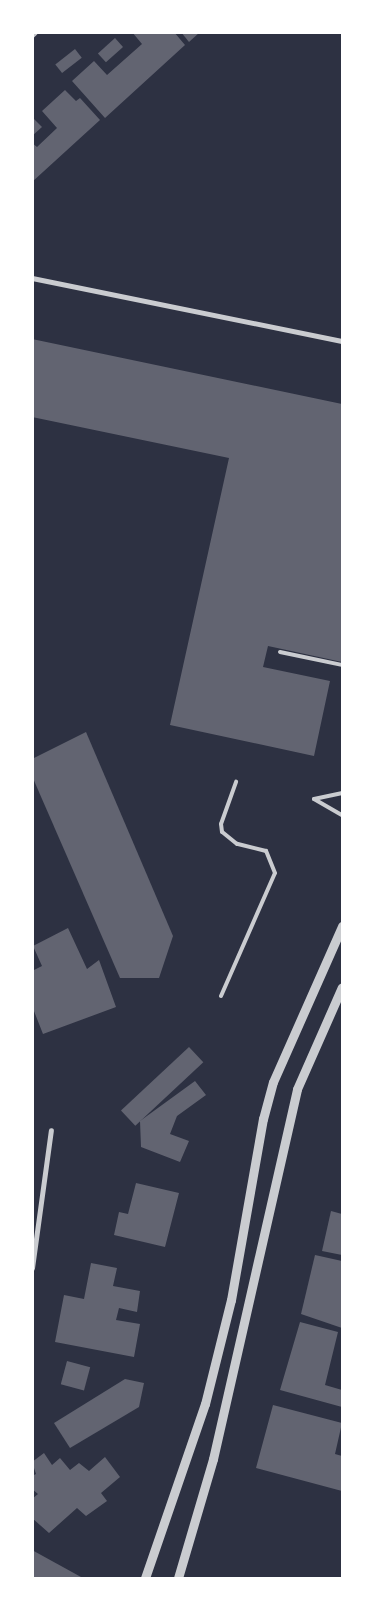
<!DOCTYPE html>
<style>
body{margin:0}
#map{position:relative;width:375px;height:1611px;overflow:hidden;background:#2d3142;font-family:"Playfair Display",serif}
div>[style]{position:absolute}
.building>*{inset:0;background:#626471;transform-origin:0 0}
.service>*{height:4px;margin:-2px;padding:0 2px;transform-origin:2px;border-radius:2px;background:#caccd0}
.minor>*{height:5px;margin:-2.5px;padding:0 2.5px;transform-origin:2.5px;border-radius:2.5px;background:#caccd0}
.tertiary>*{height:9px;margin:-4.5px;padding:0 4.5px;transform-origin:4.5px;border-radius:4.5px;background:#caccd0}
span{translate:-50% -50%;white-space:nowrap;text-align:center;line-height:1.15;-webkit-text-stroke:4px #fff;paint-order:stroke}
.frame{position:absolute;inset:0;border:34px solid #fff;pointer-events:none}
</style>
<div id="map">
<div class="building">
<div style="clip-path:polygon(132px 32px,174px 32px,185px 45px,105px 118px,72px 81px,94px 61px,107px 75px,142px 44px)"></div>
<div style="clip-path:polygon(181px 32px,200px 32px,189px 42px)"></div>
<div style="left:115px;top:38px;width:12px;height:23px;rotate:48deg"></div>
<div style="left:75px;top:49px;width:11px;height:25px;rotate:52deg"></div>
<div style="clip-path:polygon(65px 90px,76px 101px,80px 98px,100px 120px,32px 182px,32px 143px,37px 147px,57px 128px,42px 111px)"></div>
<div style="clip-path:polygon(33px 118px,42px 127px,32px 136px,32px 119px)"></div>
<div style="clip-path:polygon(32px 339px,342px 404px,342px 662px,268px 646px,263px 667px,330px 681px,314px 756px,170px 725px,229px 458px,32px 417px)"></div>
<div style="clip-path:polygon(86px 732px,173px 936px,159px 978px,120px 978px,32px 776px,32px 759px)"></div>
<div style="clip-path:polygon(68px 928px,87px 969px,99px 960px,116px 1007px,43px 1034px,32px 1006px,32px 971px,42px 966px,33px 946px)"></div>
<div style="left:189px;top:1047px;width:21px;height:93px;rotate:47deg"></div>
<div style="clip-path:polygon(195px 1081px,206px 1095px,177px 1116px,170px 1134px,189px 1141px,180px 1162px,141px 1147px,140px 1121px)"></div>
<div style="clip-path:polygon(136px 1183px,179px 1193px,165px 1247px,114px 1235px,119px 1212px,128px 1214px)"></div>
<div style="clip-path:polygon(331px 1211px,342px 1214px,342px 1255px,322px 1251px)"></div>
<div style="clip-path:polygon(315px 1255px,342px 1261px,342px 1328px,301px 1314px)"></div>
<div style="clip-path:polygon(91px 1263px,117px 1268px,113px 1286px,140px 1291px,137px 1312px,119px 1308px,116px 1320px,140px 1324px,134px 1357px,55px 1342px,64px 1295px,84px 1299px)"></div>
<div style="clip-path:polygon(300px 1322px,338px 1332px,325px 1385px,342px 1390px,342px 1407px,280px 1390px)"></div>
<div style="left:67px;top:1361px;width:24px;height:24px;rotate:15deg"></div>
<div style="clip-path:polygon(125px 1379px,144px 1383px,139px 1407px,70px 1448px,54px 1423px)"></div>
<div style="clip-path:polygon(273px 1405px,342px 1423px,335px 1454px,342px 1456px,342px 1491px,256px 1468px)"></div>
<div style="clip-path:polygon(44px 1453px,52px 1465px,60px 1458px,70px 1470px,79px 1463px,89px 1471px,105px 1457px,120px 1477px,101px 1493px,107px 1501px,86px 1516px,77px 1508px,49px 1533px,32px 1518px,32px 1499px,38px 1494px,32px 1489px,32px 1476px,36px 1474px,32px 1462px)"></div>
<div style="clip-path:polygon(32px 1550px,81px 1577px,81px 1578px,32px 1578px)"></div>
</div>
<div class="service">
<div style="left:280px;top:652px;width:63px;rotate:11.8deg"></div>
<div style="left:314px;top:799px;width:32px;rotate:30deg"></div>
<div style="left:314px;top:799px;width:29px;rotate:-12deg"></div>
<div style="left:221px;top:996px;width:134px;rotate:-66.3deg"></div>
<div style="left:275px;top:873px;width:24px;rotate:-112deg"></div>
<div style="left:266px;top:851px;width:30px;rotate:-166deg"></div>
<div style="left:237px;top:844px;width:19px;rotate:-141deg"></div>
<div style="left:222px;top:832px;width:8px;rotate:-97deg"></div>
<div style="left:221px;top:824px;width:45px;rotate:-70.3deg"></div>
</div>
<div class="minor">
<div style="left:32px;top:35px;width:4px;rotate:-45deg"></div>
<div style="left:32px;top:278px;width:316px;rotate:11.5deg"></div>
<div style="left:32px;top:1268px;width:139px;rotate:-82.2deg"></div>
</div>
<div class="tertiary">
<div style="left:145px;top:1578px;width:184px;rotate:-71deg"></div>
<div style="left:205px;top:1404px;width:107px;rotate:-76deg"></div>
<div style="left:231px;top:1300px;width:184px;rotate:-80deg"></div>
<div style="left:263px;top:1119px;width:38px;rotate:-75deg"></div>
<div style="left:273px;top:1082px;width:171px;rotate:-66.1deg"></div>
<div style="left:178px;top:1578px;width:124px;rotate:-73.6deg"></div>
<div style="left:213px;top:1459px;width:379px;rotate:-77.2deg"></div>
<div style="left:297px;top:1089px;width:111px;rotate:-66.2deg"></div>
</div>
<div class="frame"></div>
</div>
